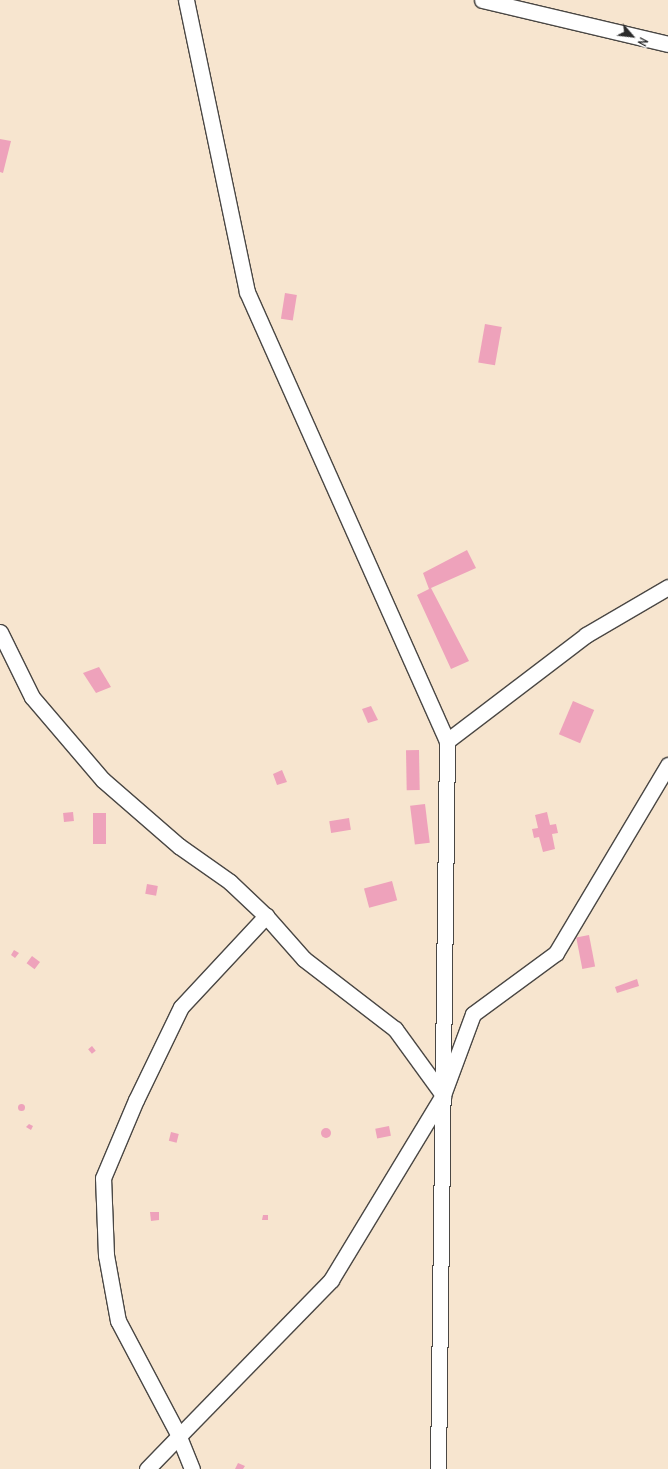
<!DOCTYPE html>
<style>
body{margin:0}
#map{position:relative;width:668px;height:1469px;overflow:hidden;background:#f7e5cf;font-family:Delius,sans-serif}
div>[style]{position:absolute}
.building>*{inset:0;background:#eea2bb;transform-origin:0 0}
.round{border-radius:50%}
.roads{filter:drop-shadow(1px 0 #4a4744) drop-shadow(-1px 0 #4a4744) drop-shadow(0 1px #4a4744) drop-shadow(0 -1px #4a4744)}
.street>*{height:15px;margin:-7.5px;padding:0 7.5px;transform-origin:7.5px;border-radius:7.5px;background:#fff}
span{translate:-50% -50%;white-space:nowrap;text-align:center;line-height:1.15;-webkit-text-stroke:3px #fff;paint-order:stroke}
.north{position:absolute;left:612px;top:16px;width:40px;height:40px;-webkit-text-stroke:3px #fff;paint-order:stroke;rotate:118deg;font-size:11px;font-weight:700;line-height:16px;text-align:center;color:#2b2b2b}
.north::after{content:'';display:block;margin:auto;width:14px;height:18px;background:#2b2b2b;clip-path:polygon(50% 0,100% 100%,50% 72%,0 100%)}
</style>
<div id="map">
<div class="building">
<div style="clip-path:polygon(0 139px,11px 141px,3px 173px,0 172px)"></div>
<div style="left:285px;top:293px;width:12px;height:26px;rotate:9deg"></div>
<div style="left:485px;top:324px;width:17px;height:39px;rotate:10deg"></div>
<div style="clip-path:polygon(467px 550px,476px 568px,431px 588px,469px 661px,451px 669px,417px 595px,429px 589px,423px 573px)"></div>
<div style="clip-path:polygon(99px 667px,111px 687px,96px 693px,83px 673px)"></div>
<div style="left:573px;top:701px;width:23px;height:36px;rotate:23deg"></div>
<div style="clip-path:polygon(371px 706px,378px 720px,368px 723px,362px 709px)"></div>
<div style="left:419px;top:750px;width:40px;height:13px;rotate:89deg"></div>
<div style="clip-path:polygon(282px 770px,287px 782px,277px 785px,273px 774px)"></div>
<div style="left:425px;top:804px;width:39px;height:15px;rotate:83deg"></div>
<div style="left:73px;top:812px;width:9px;height:10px;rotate:84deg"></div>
<div style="clip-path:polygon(547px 812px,550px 825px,556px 824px,558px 833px,552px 834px,555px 849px,543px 852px,539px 837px,534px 838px,532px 829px,538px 828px,535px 815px)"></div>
<div style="left:93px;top:813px;width:13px;height:31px"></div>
<div style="left:349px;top:818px;width:12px;height:20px;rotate:81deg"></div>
<div style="left:392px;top:881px;width:20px;height:29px;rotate:75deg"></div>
<div style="left:147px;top:884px;width:11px;height:10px;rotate:10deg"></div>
<div style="left:589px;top:935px;width:32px;height:13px;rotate:79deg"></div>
<div style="clip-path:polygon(14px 950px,19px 953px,15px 958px,11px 955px)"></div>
<div style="left:32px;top:956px;width:10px;height:9px;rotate:37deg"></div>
<div style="clip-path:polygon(637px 979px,639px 986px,617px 993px,615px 987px)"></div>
<div style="left:92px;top:1046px;width:6px;height:5px;rotate:51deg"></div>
<div class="round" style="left:17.5px;top:1103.5px;width:7px;height:7px"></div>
<div style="clip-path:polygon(29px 1124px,33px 1126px,31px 1130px,26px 1127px)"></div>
<div style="left:389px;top:1126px;width:10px;height:14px;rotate:79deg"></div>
<div class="round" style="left:321px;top:1128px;width:10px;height:10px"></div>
<div style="left:171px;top:1132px;width:8px;height:9px;rotate:14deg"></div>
<div style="clip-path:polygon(150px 1212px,159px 1212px,159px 1220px,151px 1221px)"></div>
<div style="clip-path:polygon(263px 1215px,268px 1215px,268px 1220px,262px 1220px)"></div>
<div style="clip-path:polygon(238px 1463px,245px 1466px,243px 1469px,235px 1469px)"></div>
</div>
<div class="roads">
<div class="street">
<div style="left:186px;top:0;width:298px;rotate:78.2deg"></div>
<div style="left:247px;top:292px;width:492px;rotate:66deg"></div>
<div style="left:482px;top:0;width:191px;rotate:13.3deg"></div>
<div style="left:0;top:632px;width:72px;rotate:63.8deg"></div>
<div style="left:32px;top:697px;width:109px;rotate:49.5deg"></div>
<div style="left:103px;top:780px;width:101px;rotate:41deg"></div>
<div style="left:179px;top:846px;width:62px;rotate:35.2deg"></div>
<div style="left:230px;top:882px;width:50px;rotate:43.4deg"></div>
<div style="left:147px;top:1469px;width:46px;rotate:-45.9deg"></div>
<div style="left:179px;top:1436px;width:130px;rotate:-117.9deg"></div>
<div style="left:118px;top:1321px;width:67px;rotate:-100.3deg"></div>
<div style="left:106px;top:1255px;width:77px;rotate:-92.2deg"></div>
<div style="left:103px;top:1178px;width:85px;rotate:-67.1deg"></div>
<div style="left:136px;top:1100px;width:103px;rotate:-64.2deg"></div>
<div style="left:181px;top:1007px;width:125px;rotate:-47deg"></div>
<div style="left:266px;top:916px;width:57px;rotate:48.5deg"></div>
<div style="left:304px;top:959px;width:115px;rotate:37.6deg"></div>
<div style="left:395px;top:1029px;width:82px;rotate:54deg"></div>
<div style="left:192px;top:1469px;width:35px;rotate:-112deg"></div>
<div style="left:179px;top:1436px;width:218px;rotate:-45.7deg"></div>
<div style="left:331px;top:1280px;width:216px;rotate:-58.8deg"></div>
<div style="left:443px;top:1095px;width:86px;rotate:-69.7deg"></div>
<div style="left:473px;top:1014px;width:103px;rotate:-36.3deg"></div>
<div style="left:556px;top:953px;width:219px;rotate:-59.2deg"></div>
<div style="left:438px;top:1469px;width:728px;rotate:-89.29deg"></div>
<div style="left:447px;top:741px;width:175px;rotate:-37.3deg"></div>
<div style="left:586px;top:635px;width:95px;rotate:-30.3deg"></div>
</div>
</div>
<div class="north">N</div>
</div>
